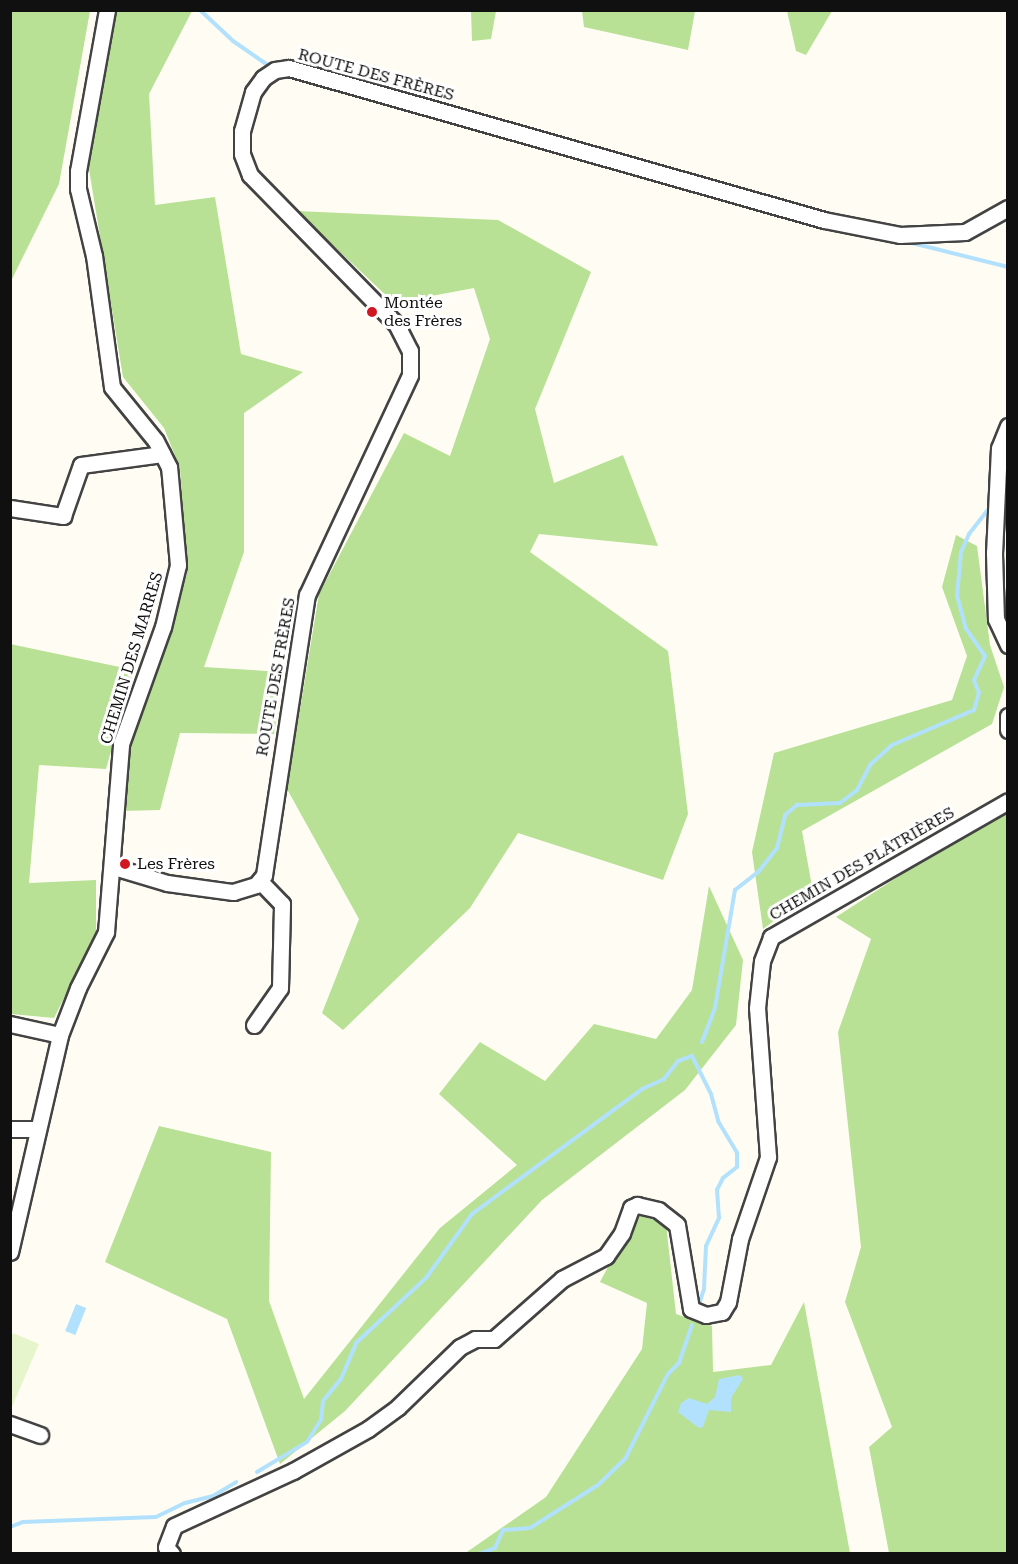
<!DOCTYPE html>
<meta charset="utf-8">
<style>
body{margin:0}
#map{position:relative;width:1018px;height:1564px;overflow:hidden;background:#fffdf3;font-family:"Roboto Serif",serif}
div>[style]{position:absolute}
.forest>*{inset:0;background:#b8e195}
.pitch>*{inset:0;background:#e6f5cb}
.water>*{inset:0;background:#b2e1fd;transform-origin:0 0}
.stream>*{height:4px;margin:-2px;padding:0 2px;transform-origin:2px;border-radius:2px;background:#b2e1fd}
.roads{filter:drop-shadow(2px 0 #434343) drop-shadow(-2px 0 #434343) drop-shadow(0 2px #434343) drop-shadow(0 -2px #434343)}
.minor>*{height:15px;margin:-7.5px;padding:0 7.5px;transform-origin:7.5px;border-radius:7.5px;background:#fff}
.dots>*{width:16px;height:16px;translate:-50% -50%;box-sizing:border-box;border:3px solid #fff;border-radius:50%}
span{translate:-50% -50%;white-space:nowrap;text-align:center;line-height:1.15;-webkit-text-stroke:6px #fff;paint-order:stroke}
.street-label{font-size:16px;color:#101010}
.poi-label{font-size:16px;color:#101010}
.left{translate:0 -50%;text-align:left}
.frame{position:absolute;inset:0;border:12px solid #101010;pointer-events:none}
</style>
<div id="map">
<div class="forest">
<div style="clip-path:polygon(11px 10px,90px 11px,59px 184px,11px 281px)"></div>
<div style="clip-path:polygon(114px 11px,192px 11px,149px 94px,155px 205px,215px 197px,241px 354px,303px 372px,244px 413px,244px 552px,204px 667px,284px 672px,274px 734px,180px 733px,160px 810px,122px 811px,129px 747px,187px 574px,180px 468px,164px 428px,123px 377px,88px 163px)"></div>
<div style="clip-path:polygon(471px 11px,496px 11px,491px 39px,472px 41px)"></div>
<div style="clip-path:polygon(582px 11px,695px 11px,688px 50px,584px 27px)"></div>
<div style="clip-path:polygon(787px 11px,832px 11px,806px 55px,796px 51px)"></div>
<div style="clip-path:polygon(297px 211px,498px 220px,591px 272px,535px 409px,554px 483px,623px 455px,658px 546px,539px 534px,530px 552px,668px 651px,688px 814px,663px 880px,518px 833px,470px 908px,343px 1030px,322px 1013px,359px 919px,287px 789px,319px 594px,404px 433px,450px 456px,490px 339px,474px 288px,394px 303px)"></div>
<div style="clip-path:polygon(956px 535px,977px 546px,990px 645px,1004px 687px,992px 724px,802px 831px,813px 892px,763px 929px,752px 852px,774px 753px,952px 700px,967px 656px,942px 587px)"></div>
<div style="clip-path:polygon(10px 644px,134px 670px,106px 769px,39px 765px,29px 883px,96px 880px,96px 935px,54px 1018px,11px 1014px)"></div>
<div style="clip-path:polygon(1007px 806px,1007px 1553px,889px 1553px,869px 1447px,892px 1427px,845px 1302px,861px 1247px,838px 1032px,871px 939px,836px 917px)"></div>
<div style="clip-path:polygon(709px 886px,743px 960px,736px 1025px,685px 1090px,542px 1200px,345px 1411px,280px 1464px,227px 1319px,105px 1262px,159px 1126px,271px 1152px,269px 1301px,304px 1399px,440px 1228px,517px 1165px,439px 1094px,480px 1042px,545px 1081px,594px 1024px,656px 1039px,692px 990px)"></div>
<div style="clip-path:polygon(636px 1214px,666px 1224px,676px 1314px,712px 1326px,713px 1372px,771px 1365px,804px 1302px,850px 1553px,464px 1554px,546px 1497px,642px 1349px,647px 1303px,600px 1282px)"></div>
</div>
<div class="pitch">
<div style="clip-path:polygon(13px 1333px,39px 1344px,12px 1407px,10px 1339px)"></div>
</div>
<div class="water">
<div style="left:76px;top:1304px;width:11px;height:29px;rotate:22deg"></div>
<div style="clip-path:polygon(740px 1375px,743px 1379px,731px 1398px,731px 1412px,709px 1410px,703px 1427px,699px 1428px,678px 1412px,681px 1403px,689px 1398px,707px 1404px,715px 1397px,719px 1379px)"></div>
</div>
<div class="stream">
<div style="left:200px;top:10px;width:45px;rotate:43.2deg"></div>
<div style="left:233px;top:41px;width:47px;rotate:34.7deg"></div>
<div style="left:912px;top:243px;width:99px;rotate:14deg"></div>
<div style="left:1004px;top:471px;width:8px;rotate:-60deg"></div>
<div style="left:702px;top:1042px;width:36px;rotate:-69deg"></div>
<div style="left:715px;top:1008px;width:120px;rotate:-80.4deg"></div>
<div style="left:735px;top:890px;width:31px;rotate:-38deg"></div>
<div style="left:759px;top:871px;width:29px;rotate:-52deg"></div>
<div style="left:777px;top:848px;width:34px;rotate:-76deg"></div>
<div style="left:785px;top:815px;width:16px;rotate:-40deg"></div>
<div style="left:797px;top:805px;width:43px;rotate:-2.7deg"></div>
<div style="left:840px;top:803px;width:21px;rotate:-37deg"></div>
<div style="left:857px;top:790px;width:30px;rotate:-62deg"></div>
<div style="left:871px;top:764px;width:28px;rotate:-42deg"></div>
<div style="left:892px;top:745px;width:89px;rotate:-23.1deg"></div>
<div style="left:974px;top:710px;width:18px;rotate:-74deg"></div>
<div style="left:979px;top:693px;width:14px;rotate:-111deg"></div>
<div style="left:974px;top:680px;width:26px;rotate:-65deg"></div>
<div style="left:985px;top:656px;width:33px;rotate:-125deg"></div>
<div style="left:966px;top:629px;width:34px;rotate:-105deg"></div>
<div style="left:957px;top:596px;width:44px;rotate:-84.8deg"></div>
<div style="left:961px;top:552px;width:20px;rotate:-66deg"></div>
<div style="left:969px;top:534px;width:31px;rotate:-52deg"></div>
<div style="left:257px;top:1472px;width:58px;rotate:-31deg"></div>
<div style="left:307px;top:1442px;width:26px;rotate:-58deg"></div>
<div style="left:321px;top:1420px;width:19px;rotate:-84deg"></div>
<div style="left:323px;top:1401px;width:28px;rotate:-51deg"></div>
<div style="left:341px;top:1379px;width:39px;rotate:-67deg"></div>
<div style="left:356px;top:1343px;width:96px;rotate:-42.9deg"></div>
<div style="left:426px;top:1278px;width:79px;rotate:-54.3deg"></div>
<div style="left:472px;top:1214px;width:211px;rotate:-36.3deg"></div>
<div style="left:642px;top:1089px;width:24px;rotate:-24deg"></div>
<div style="left:664px;top:1079px;width:23px;rotate:-52deg"></div>
<div style="left:678px;top:1061px;width:15px;rotate:-20deg"></div>
<div style="left:692px;top:1056px;width:42px;rotate:63.4deg"></div>
<div style="left:711px;top:1094px;width:28px;rotate:75deg"></div>
<div style="left:718px;top:1121px;width:37px;rotate:59deg"></div>
<div style="left:737px;top:1153px;width:14px;rotate:90deg"></div>
<div style="left:737px;top:1167px;width:18px;rotate:142deg"></div>
<div style="left:723px;top:1178px;width:13px;rotate:117deg"></div>
<div style="left:717px;top:1190px;width:28px;rotate:86deg"></div>
<div style="left:719px;top:1218px;width:31px;rotate:115deg"></div>
<div style="left:706px;top:1246px;width:43px;rotate:92.7deg"></div>
<div style="left:704px;top:1289px;width:19px;rotate:108deg"></div>
<div style="left:10px;top:1527px;width:14px;rotate:-21deg"></div>
<div style="left:23px;top:1522px;width:133px;rotate:-2.2deg"></div>
<div style="left:156px;top:1517px;width:32px;rotate:-26deg"></div>
<div style="left:185px;top:1503px;width:29px;rotate:-14deg"></div>
<div style="left:213px;top:1496px;width:27px;rotate:-31deg"></div>
<div style="left:479px;top:1554px;width:17px;rotate:-21deg"></div>
<div style="left:495px;top:1548px;width:20px;rotate:-66deg"></div>
<div style="left:503px;top:1530px;width:27px;rotate:-4deg"></div>
<div style="left:530px;top:1528px;width:80px;rotate:-32.3deg"></div>
<div style="left:598px;top:1485px;width:37px;rotate:-44deg"></div>
<div style="left:625px;top:1459px;width:95px;rotate:-63.2deg"></div>
<div style="left:668px;top:1374px;width:16px;rotate:-45deg"></div>
<div style="left:679px;top:1363px;width:40px;rotate:-71.1deg"></div>
</div>
<div class="roads">
<div class="minor">
<div style="left:1008px;top:426px;width:24px;rotate:112deg"></div>
<div style="left:999px;top:448px;width:105px;rotate:92.7deg"></div>
<div style="left:994px;top:553px;width:66px;rotate:88.3deg"></div>
<div style="left:996px;top:619px;width:29px;rotate:65deg"></div>
<div style="left:10px;top:508px;width:54px;rotate:8.6deg"></div>
<div style="left:63px;top:516px;width:54px;rotate:-70.6deg"></div>
<div style="left:81px;top:465px;width:82px;rotate:-7.7deg"></div>
<div style="left:1008px;top:716px;width:14px;rotate:90deg"></div>
<div style="left:114px;top:867px;width:55px;rotate:16.8deg"></div>
<div style="left:167px;top:883px;width:67px;rotate:7.8deg"></div>
<div style="left:233px;top:892px;width:24px;rotate:-17deg"></div>
<div style="left:256px;top:885px;width:13px;rotate:-51deg"></div>
<div style="left:264px;top:875px;width:283px;rotate:-81.3deg"></div>
<div style="left:307px;top:595px;width:243px;rotate:-64.9deg"></div>
<div style="left:410px;top:375px;width:24px;rotate:-90deg"></div>
<div style="left:410px;top:351px;width:30px;rotate:-117deg"></div>
<div style="left:396px;top:324px;width:209px;rotate:-134.4deg"></div>
<div style="left:250px;top:175px;width:22px;rotate:-111deg"></div>
<div style="left:242px;top:154px;width:23px;rotate:-90deg"></div>
<div style="left:242px;top:131px;width:41px;rotate:-74.2deg"></div>
<div style="left:253px;top:92px;width:17px;rotate:-54deg"></div>
<div style="left:263px;top:78px;width:14px;rotate:-34deg"></div>
<div style="left:275px;top:70px;width:14px;rotate:-8deg"></div>
<div style="left:289px;top:68px;width:556px;rotate:15.86deg"></div>
<div style="left:824px;top:220px;width:77px;rotate:11.2deg"></div>
<div style="left:900px;top:235px;width:65px;rotate:-2.6deg"></div>
<div style="left:965px;top:232px;width:49px;rotate:-29.2deg"></div>
<div style="left:10px;top:1024px;width:51px;rotate:12.4deg"></div>
<div style="left:254px;top:1025px;width:45px;rotate:-54.9deg"></div>
<div style="left:280px;top:988px;width:84px;rotate:-88.6deg"></div>
<div style="left:282px;top:904px;width:32px;rotate:-134deg"></div>
<div style="left:10px;top:1129px;width:26px"></div>
<div style="left:10px;top:1252px;width:223px;rotate:-77deg"></div>
<div style="left:60px;top:1035px;width:50px;rotate:-69deg"></div>
<div style="left:78px;top:988px;width:63px;rotate:-63.4deg"></div>
<div style="left:106px;top:932px;width:189px;rotate:-85.4deg"></div>
<div style="left:121px;top:744px;width:124px;rotate:-70.3deg"></div>
<div style="left:163px;top:627px;width:64px;rotate:-76.4deg"></div>
<div style="left:178px;top:565px;width:98px;rotate:-95.2deg"></div>
<div style="left:169px;top:467px;width:30px;rotate:-117deg"></div>
<div style="left:155px;top:440px;width:68px;rotate:-129.1deg"></div>
<div style="left:112px;top:387px;width:132px;rotate:-97.8deg"></div>
<div style="left:94px;top:256px;width:69px;rotate:-103.4deg"></div>
<div style="left:78px;top:189px;width:18px;rotate:-90deg"></div>
<div style="left:78px;top:171px;width:164px;rotate:-79.8deg"></div>
<div style="left:10px;top:1424px;width:32px;rotate:20deg"></div>
<div style="left:172px;top:1554px;width:9px;rotate:-131deg"></div>
<div style="left:166px;top:1547px;width:22px;rotate:-69deg"></div>
<div style="left:174px;top:1526px;width:131px;rotate:-24.8deg"></div>
<div style="left:293px;top:1471px;width:86px;rotate:-29.2deg"></div>
<div style="left:368px;top:1429px;width:37px;rotate:-36deg"></div>
<div style="left:398px;top:1407px;width:86px;rotate:-44.1deg"></div>
<div style="left:460px;top:1347px;width:17px;rotate:-28deg"></div>
<div style="left:475px;top:1339px;width:19px"></div>
<div style="left:494px;top:1339px;width:91px;rotate:-41.4deg"></div>
<div style="left:562px;top:1279px;width:50px;rotate:-27.6deg"></div>
<div style="left:606px;top:1256px;width:28px;rotate:-55deg"></div>
<div style="left:622px;top:1233px;width:27px;rotate:-70deg"></div>
<div style="left:631px;top:1208px;width:7px;rotate:-27deg"></div>
<div style="left:637px;top:1205px;width:22px;rotate:13deg"></div>
<div style="left:658px;top:1210px;width:24px;rotate:38deg"></div>
<div style="left:677px;top:1225px;width:85px;rotate:80.5deg"></div>
<div style="left:691px;top:1309px;width:16px;rotate:22deg"></div>
<div style="left:706px;top:1315px;width:16px;rotate:-11deg"></div>
<div style="left:722px;top:1312px;width:12px;rotate:-59deg"></div>
<div style="left:728px;top:1302px;width:64px;rotate:-79.2deg"></div>
<div style="left:740px;top:1239px;width:87px;rotate:-71.1deg"></div>
<div style="left:768px;top:1157px;width:149px;rotate:-94.2deg"></div>
<div style="left:757px;top:1008px;width:47px;rotate:-83.9deg"></div>
<div style="left:762px;top:961px;width:26px;rotate:-69deg"></div>
<div style="left:771px;top:937px;width:273px;rotate:-29.8deg"></div>
</div>
</div>
<div class="dots">
<div style="left:372px;top:312px;background:#d11821"></div>
<div style="left:125px;top:864px;background:#d11821"></div>
</div>
<div class="street-label">
<span style="left:376px;top:75px;rotate:15deg">ROUTE DES FRÈRES</span>
<span style="left:132px;top:658px;rotate:-73deg">CHEMIN DES MARRES</span>
<span style="left:276px;top:677px;rotate:-80deg">ROUTE DES FRÈRES</span>
<span style="left:862px;top:864px;rotate:-30deg">CHEMIN DES PLÂTRIÈRES</span>
</div>
<div class="poi-label">
<span class="left" style="left:384px;top:312px">Montée<br>des Frères</span>
<span class="left" style="left:137px;top:864px">Les Frères</span>
</div>
<div class="frame"></div>
</div>
